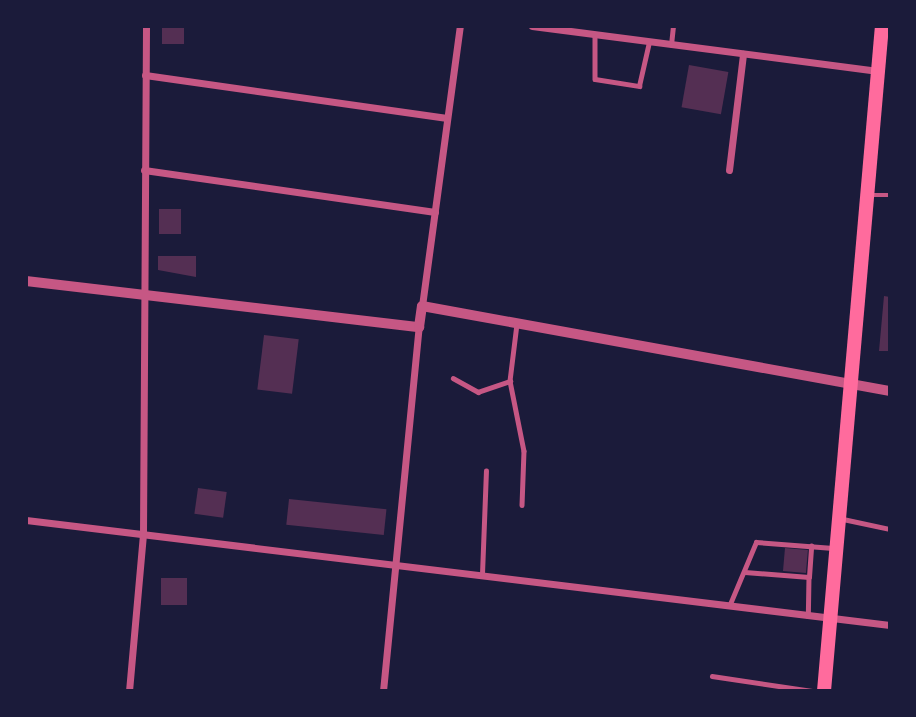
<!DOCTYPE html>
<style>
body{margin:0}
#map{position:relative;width:916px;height:717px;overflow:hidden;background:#1b1b3a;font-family:Mulish,sans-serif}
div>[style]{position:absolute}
.building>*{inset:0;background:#542f53;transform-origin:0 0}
.service>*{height:4.5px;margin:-2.25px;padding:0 2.25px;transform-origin:2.25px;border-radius:2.25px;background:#c65784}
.minor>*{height:7px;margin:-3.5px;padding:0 3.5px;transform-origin:3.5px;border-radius:3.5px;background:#c65784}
.tertiary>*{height:10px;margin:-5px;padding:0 5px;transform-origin:5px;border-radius:5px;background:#c65784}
.primary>*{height:14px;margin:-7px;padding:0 7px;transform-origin:7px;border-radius:7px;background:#ff6b9d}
span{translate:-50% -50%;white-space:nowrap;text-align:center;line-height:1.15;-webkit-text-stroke:7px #1b1b3a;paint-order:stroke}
.frame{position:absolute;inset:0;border:28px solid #1b1b3a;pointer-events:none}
</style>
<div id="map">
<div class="building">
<div style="left:162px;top:26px;width:22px;height:18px"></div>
<div style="left:689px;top:65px;width:40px;height:43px;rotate:10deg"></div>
<div style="left:159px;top:209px;width:22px;height:25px"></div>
<div style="clip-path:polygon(158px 256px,196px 256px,196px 277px,158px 270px)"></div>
<div style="clip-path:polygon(884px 296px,890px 297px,890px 351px,879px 351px)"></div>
<div style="left:264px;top:335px;width:35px;height:55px;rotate:7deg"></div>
<div style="left:198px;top:488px;width:29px;height:26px;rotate:8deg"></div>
<div style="left:289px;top:499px;width:98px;height:26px;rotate:6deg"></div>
<div style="left:785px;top:548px;width:23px;height:23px;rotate:5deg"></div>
<div style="left:161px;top:578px;width:26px;height:27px"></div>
</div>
<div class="service">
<div style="left:595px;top:35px;width:44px;rotate:90deg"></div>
<div style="left:595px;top:79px;width:45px;rotate:9deg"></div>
<div style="left:639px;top:86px;width:45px;rotate:-77.2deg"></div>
<div style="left:671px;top:45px;width:19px;rotate:-84deg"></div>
<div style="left:870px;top:195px;width:20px"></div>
<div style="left:517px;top:324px;width:57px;rotate:97deg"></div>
<div style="left:510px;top:381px;width:71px;rotate:78.7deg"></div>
<div style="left:524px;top:451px;width:54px;rotate:92.1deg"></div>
<div style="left:453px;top:378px;width:29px;rotate:29deg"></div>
<div style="left:478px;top:392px;width:34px;rotate:-19deg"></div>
<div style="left:843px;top:519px;width:48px;rotate:12deg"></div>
<div style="left:745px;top:572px;width:64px;rotate:4.5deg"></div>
<div style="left:809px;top:577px;width:39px;rotate:91deg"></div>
<div style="left:482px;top:574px;width:103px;rotate:-87.8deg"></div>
<div style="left:809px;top:577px;width:31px;rotate:-86deg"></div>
<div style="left:730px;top:604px;width:67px;rotate:-67.2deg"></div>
<div style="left:756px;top:542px;width:77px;rotate:4.5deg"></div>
<div style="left:712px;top:676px;width:101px;rotate:8.5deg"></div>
</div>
<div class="minor">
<div style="left:532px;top:26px;width:349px;rotate:7.4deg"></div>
<div style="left:145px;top:75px;width:305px;rotate:8.1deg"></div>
<div style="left:144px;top:170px;width:294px;rotate:8.2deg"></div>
<div style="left:729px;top:170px;width:117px;rotate:-83.1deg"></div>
<div style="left:422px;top:306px;width:283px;rotate:-82.3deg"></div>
<div style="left:26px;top:520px;width:870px;rotate:6.93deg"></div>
<div style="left:129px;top:691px;width:158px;rotate:-84.9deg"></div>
<div style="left:143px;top:534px;width:508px;rotate:-89.66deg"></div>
<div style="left:383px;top:691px;width:366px;rotate:-84.4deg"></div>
</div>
<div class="tertiary">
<div style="left:26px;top:281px;width:396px;rotate:6.7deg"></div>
<div style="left:419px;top:327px;width:21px;rotate:-82deg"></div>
<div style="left:422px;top:306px;width:476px;rotate:10.3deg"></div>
</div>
<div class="primary">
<div style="left:824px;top:691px;width:668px;rotate:-85.02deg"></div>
</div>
<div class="frame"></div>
</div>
